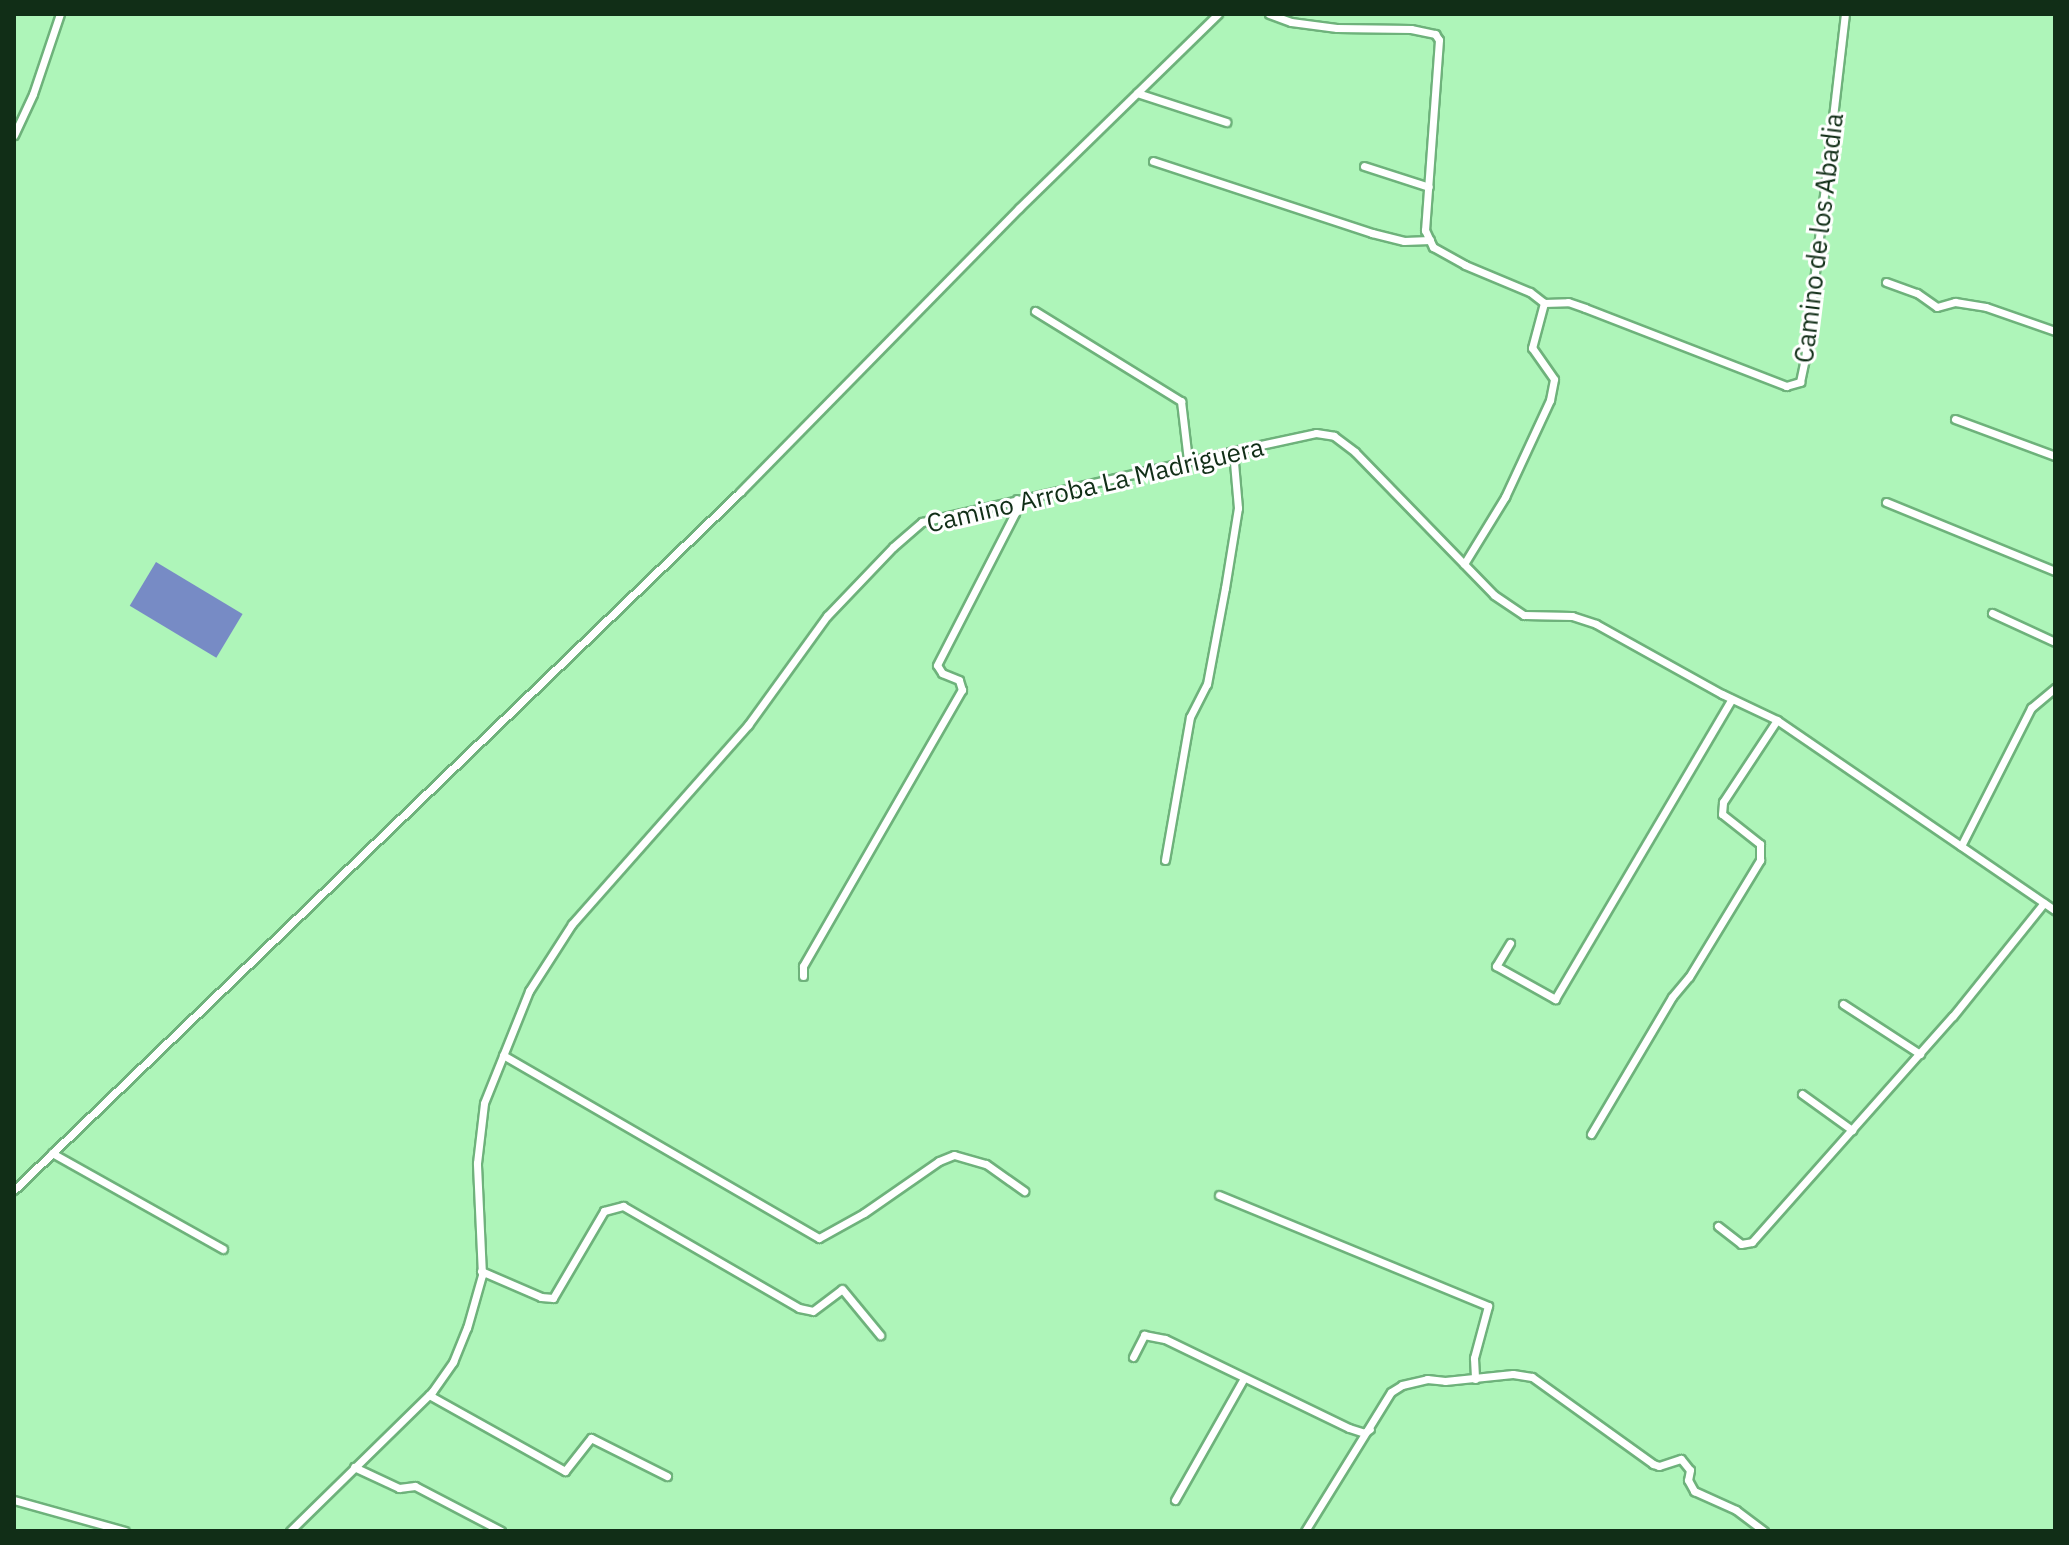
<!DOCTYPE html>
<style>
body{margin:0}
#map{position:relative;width:2069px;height:1545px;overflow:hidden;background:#aef5b9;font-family:"IBM Plex Sans",sans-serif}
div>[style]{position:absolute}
.water>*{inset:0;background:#778bc5;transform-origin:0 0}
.roads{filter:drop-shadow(2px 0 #6eb27b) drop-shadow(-2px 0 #6eb27b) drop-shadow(0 2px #6eb27b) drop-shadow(0 -2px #6eb27b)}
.minor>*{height:7px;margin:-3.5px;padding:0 3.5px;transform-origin:3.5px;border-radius:3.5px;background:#fff}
span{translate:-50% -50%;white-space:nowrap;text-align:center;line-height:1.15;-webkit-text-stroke:6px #fff;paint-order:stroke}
.street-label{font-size:26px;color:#112e17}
.frame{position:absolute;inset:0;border:16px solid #112e17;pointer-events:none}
</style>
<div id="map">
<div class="water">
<div style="left:156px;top:562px;width:101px;height:51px;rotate:31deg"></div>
</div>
<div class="roads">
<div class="minor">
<div style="left:1269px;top:14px;width:23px;rotate:20deg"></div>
<div style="left:1291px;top:22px;width:46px;rotate:7.4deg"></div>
<div style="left:1337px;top:28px;width:74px;rotate:0.8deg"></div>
<div style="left:1411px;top:29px;width:25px;rotate:12deg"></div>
<div style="left:1435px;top:34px;width:7px;rotate:56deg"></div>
<div style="left:1439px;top:40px;width:191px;rotate:94.2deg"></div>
<div style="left:1425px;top:230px;width:19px;rotate:65deg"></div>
<div style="left:1433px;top:247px;width:37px;rotate:29deg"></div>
<div style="left:1465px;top:265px;width:70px;rotate:22.6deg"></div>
<div style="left:1530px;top:292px;width:18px;rotate:38deg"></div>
<div style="left:1544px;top:303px;width:24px;rotate:-2deg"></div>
<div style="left:1568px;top:302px;width:18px;rotate:19deg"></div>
<div style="left:1585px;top:308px;width:216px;rotate:21.2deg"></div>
<div style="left:1786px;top:386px;width:15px;rotate:-16deg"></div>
<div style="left:1800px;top:382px;width:24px;rotate:-78deg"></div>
<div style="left:1805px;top:359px;width:347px;rotate:-83.4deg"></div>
<div style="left:1137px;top:93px;width:94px;rotate:18deg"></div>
<div style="left:14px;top:135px;width:45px;rotate:-65.1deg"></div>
<div style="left:33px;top:94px;width:84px;rotate:-71.4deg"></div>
<div style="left:1153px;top:161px;width:231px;rotate:18.2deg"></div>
<div style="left:1372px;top:233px;width:33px;rotate:14deg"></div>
<div style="left:1404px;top:241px;width:26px;rotate:-2deg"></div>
<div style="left:1364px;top:166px;width:68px;rotate:17.9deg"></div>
<div style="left:1886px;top:282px;width:33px;rotate:20deg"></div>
<div style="left:1917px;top:293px;width:24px;rotate:35deg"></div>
<div style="left:1937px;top:307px;width:19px;rotate:-16deg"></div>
<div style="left:1955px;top:302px;width:31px;rotate:9deg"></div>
<div style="left:1986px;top:307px;width:73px;rotate:19.2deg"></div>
<div style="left:1035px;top:311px;width:172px;rotate:31.7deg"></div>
<div style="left:1181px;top:401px;width:60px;rotate:83.3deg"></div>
<div style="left:1955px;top:419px;width:107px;rotate:20.3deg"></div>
<div style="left:1886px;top:502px;width:183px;rotate:22.2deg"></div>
<div style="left:1464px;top:564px;width:79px;rotate:-58.5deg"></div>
<div style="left:1505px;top:497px;width:107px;rotate:-65.1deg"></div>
<div style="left:1550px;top:400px;width:21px;rotate:-79deg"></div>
<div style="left:1554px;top:379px;width:38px;rotate:-125deg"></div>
<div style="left:1532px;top:348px;width:47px;rotate:-75.1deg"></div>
<div style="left:1992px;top:613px;width:69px;rotate:24.7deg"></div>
<div style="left:1961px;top:846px;width:155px;rotate:-63.1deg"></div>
<div style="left:2031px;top:708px;width:31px;rotate:-40deg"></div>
<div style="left:1165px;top:860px;width:145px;rotate:-80.1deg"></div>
<div style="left:1190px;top:717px;width:37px;rotate:-63deg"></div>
<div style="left:1207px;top:684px;width:98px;rotate:-79.4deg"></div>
<div style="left:1225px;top:588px;width:81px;rotate:-80.8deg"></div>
<div style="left:1238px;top:508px;width:57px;rotate:-95deg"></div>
<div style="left:1510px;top:943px;width:27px;rotate:121deg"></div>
<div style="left:1496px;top:966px;width:68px;rotate:29.2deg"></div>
<div style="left:1555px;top:999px;width:348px;rotate:-59.5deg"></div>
<div style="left:803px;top:976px;width:10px;rotate:-90deg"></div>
<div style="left:803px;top:966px;width:319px;rotate:-60.1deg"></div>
<div style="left:962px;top:690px;width:10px;rotate:-107deg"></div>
<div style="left:959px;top:680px;width:18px;rotate:-158deg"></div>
<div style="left:942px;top:673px;width:9px;rotate:-122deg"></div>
<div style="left:937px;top:665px;width:171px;rotate:-62.8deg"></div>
<div style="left:1015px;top:513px;width:14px;rotate:-82deg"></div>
<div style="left:1843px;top:1004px;width:92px;rotate:33deg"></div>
<div style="left:503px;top:1055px;width:365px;rotate:30.1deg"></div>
<div style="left:819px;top:1238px;width:51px;rotate:-29.1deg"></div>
<div style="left:864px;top:1213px;width:91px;rotate:-34.7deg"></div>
<div style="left:939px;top:1161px;width:16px;rotate:-22deg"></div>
<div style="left:954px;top:1155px;width:33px;rotate:16deg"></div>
<div style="left:986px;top:1164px;width:47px;rotate:35.4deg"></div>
<div style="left:1802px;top:1094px;width:62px;rotate:35.8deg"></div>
<div style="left:1591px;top:1134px;width:159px;rotate:-59.4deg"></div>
<div style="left:1672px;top:997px;width:26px;rotate:-50deg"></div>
<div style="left:1689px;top:977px;width:137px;rotate:-58.7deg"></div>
<div style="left:1760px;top:860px;width:16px;rotate:-90deg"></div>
<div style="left:1760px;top:844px;width:48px;rotate:-141.7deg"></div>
<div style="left:1722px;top:814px;width:12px;rotate:-85deg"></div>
<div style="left:1723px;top:802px;width:98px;rotate:-56.6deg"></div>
<div style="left:52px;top:1153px;width:196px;rotate:29.3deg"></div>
<div style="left:14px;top:1190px;width:1007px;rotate:-43.87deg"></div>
<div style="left:740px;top:492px;width:398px;rotate:-45.5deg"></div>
<div style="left:1019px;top:208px;width:278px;rotate:-44.3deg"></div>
<div style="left:1219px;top:1195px;width:291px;rotate:22.4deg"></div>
<div style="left:1488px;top:1306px;width:54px;rotate:105.1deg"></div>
<div style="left:1474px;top:1358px;width:21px;rotate:87deg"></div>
<div style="left:1718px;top:1226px;width:29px;rotate:38deg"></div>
<div style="left:1741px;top:1244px;width:11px;rotate:-10deg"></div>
<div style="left:1752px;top:1242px;width:302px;rotate:-48.4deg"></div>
<div style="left:1953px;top:1016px;width:145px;rotate:-51.2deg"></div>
<div style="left:481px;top:1271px;width:65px;rotate:23.4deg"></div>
<div style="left:541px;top:1297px;width:12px;rotate:5deg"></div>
<div style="left:553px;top:1298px;width:101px;rotate:-59.6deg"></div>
<div style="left:604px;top:1211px;width:20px;rotate:-15deg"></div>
<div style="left:623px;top:1206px;width:203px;rotate:30.1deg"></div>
<div style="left:799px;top:1308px;width:14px;rotate:12deg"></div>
<div style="left:813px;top:1311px;width:36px;rotate:-37deg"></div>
<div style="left:842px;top:1289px;width:60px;rotate:50.4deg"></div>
<div style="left:1133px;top:1357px;width:25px;rotate:-63deg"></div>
<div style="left:1144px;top:1335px;width:21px;rotate:11deg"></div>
<div style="left:1165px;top:1339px;width:204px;rotate:25.8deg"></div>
<div style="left:1349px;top:1428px;width:16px;rotate:18deg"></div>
<div style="left:1364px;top:1433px;width:7px;rotate:-34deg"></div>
<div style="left:429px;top:1395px;width:156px;rotate:29.2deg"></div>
<div style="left:565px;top:1471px;width:42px;rotate:-51.8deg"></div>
<div style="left:591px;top:1438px;width:85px;rotate:26.6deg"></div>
<div style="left:354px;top:1467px;width:50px;rotate:25deg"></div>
<div style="left:399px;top:1488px;width:16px;rotate:-7deg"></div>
<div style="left:415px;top:1486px;width:97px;rotate:27.6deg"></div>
<div style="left:14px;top:1500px;width:115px;rotate:15.6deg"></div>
<div style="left:1175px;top:1500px;width:140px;rotate:-60.5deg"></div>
<div style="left:290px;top:1531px;width:199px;rotate:-44.4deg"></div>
<div style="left:432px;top:1392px;width:37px;rotate:-55deg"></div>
<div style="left:453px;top:1362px;width:37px;rotate:-68deg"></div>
<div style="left:467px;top:1328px;width:55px;rotate:-74.2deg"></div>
<div style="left:482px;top:1275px;width:112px;rotate:-92.6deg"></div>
<div style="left:477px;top:1163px;width:60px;rotate:-83.3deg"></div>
<div style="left:484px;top:1103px;width:121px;rotate:-68.1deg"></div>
<div style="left:529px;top:991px;width:80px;rotate:-57.3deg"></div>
<div style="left:572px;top:924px;width:266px;rotate:-48.5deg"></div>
<div style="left:748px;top:725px;width:135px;rotate:-54.1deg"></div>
<div style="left:827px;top:616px;width:95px;rotate:-46.3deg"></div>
<div style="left:893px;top:547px;width:38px;rotate:-41deg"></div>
<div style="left:922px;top:522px;width:343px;rotate:-12.8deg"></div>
<div style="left:1256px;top:446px;width:61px;rotate:-12.2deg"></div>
<div style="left:1316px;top:433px;width:18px;rotate:9deg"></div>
<div style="left:1334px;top:436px;width:26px;rotate:37deg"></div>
<div style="left:1355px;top:452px;width:199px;rotate:45.8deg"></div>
<div style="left:1494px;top:595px;width:36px;rotate:34deg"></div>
<div style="left:1524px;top:615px;width:48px;rotate:1.2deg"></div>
<div style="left:1572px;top:616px;width:25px;rotate:18deg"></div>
<div style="left:1596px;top:624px;width:144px;rotate:29.1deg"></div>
<div style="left:1722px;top:694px;width:61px;rotate:25.3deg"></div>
<div style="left:1777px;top:720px;width:337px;rotate:34.4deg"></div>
<div style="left:1305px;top:1531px;width:163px;rotate:-58.3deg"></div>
<div style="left:1391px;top:1392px;width:13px;rotate:-32deg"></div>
<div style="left:1402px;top:1385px;width:26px;rotate:-13deg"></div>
<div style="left:1427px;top:1379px;width:18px;rotate:6deg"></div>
<div style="left:1445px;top:1381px;width:68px;rotate:-5.9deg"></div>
<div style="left:1513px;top:1374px;width:19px;rotate:9deg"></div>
<div style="left:1532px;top:1377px;width:149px;rotate:35.7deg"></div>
<div style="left:1653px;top:1464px;width:6px;rotate:18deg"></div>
<div style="left:1659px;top:1466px;width:23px;rotate:-18deg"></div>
<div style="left:1681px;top:1459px;width:14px;rotate:51deg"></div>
<div style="left:1690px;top:1470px;width:10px;rotate:101deg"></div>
<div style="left:1688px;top:1480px;width:13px;rotate:61deg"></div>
<div style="left:1694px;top:1491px;width:46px;rotate:24.3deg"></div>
<div style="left:1736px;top:1510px;width:35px;rotate:37deg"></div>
</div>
</div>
<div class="street-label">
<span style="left:1819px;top:238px;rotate:-83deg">Camino de los Abadia</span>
<span style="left:1095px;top:485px;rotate:-13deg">Camino Arroba La Madriguera</span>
</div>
<div class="frame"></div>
</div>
